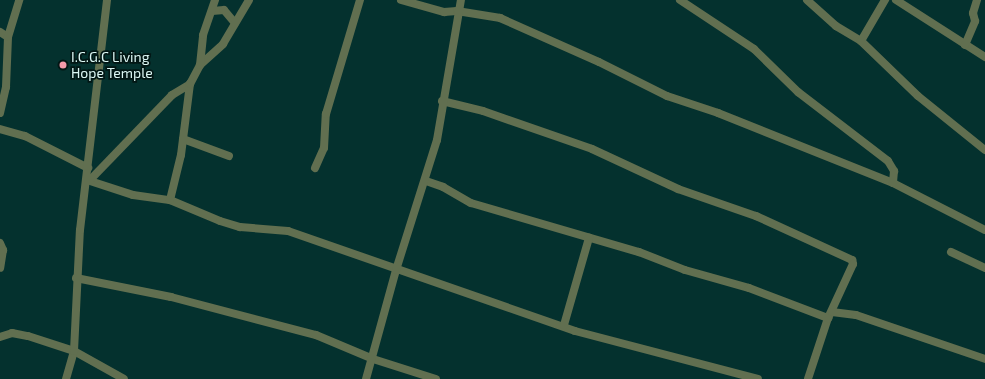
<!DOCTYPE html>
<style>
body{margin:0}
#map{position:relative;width:985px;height:379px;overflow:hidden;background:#04312e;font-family:"Exo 2",sans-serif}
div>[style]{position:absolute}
.street>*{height:8px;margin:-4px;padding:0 4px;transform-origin:4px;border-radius:4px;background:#616f50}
.dots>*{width:11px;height:11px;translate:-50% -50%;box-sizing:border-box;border:2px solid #021614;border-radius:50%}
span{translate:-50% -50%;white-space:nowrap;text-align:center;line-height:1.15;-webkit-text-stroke:3.5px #021614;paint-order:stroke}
.poi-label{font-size:14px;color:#dcf7f4}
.left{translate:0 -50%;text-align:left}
</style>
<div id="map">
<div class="street">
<div style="left:401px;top:0;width:45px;rotate:15.6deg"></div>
<div style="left:444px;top:12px;width:13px;rotate:-4deg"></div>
<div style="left:457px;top:11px;width:44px;rotate:9.2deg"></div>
<div style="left:500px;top:18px;width:108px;rotate:24deg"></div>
<div style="left:599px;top:62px;width:76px;rotate:26.6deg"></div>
<div style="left:667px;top:96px;width:54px;rotate:18.4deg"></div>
<div style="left:718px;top:113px;width:188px;rotate:21.8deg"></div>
<div style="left:893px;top:183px;width:103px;rotate:27.1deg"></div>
<div style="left:680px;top:0;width:89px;rotate:33.5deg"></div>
<div style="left:754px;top:49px;width:62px;rotate:44.3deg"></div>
<div style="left:798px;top:92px;width:113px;rotate:37.5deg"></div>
<div style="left:888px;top:161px;width:12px;rotate:59deg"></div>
<div style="left:894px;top:171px;width:12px;rotate:95deg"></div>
<div style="left:807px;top:0;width:39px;rotate:42deg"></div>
<div style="left:836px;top:26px;width:29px;rotate:31deg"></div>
<div style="left:861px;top:41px;width:79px;rotate:44deg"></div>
<div style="left:918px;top:96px;width:86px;rotate:38.9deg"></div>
<div style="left:896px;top:0;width:106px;rotate:32.6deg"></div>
<div style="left:212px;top:11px;width:12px;rotate:-5deg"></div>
<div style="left:224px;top:10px;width:17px;rotate:50deg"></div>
<div style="left:0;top:32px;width:9px;rotate:32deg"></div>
<div style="left:861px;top:41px;width:48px;rotate:-59.7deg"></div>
<div style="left:965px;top:45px;width:26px;rotate:-67deg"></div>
<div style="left:975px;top:21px;width:8px;rotate:-104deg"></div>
<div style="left:973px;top:13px;width:14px;rotate:-73deg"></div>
<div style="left:200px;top:65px;width:31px;rotate:-42deg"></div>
<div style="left:223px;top:44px;width:51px;rotate:-59.4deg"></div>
<div style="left:442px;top:101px;width:42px;rotate:13.7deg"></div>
<div style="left:483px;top:111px;width:115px;rotate:19.2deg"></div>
<div style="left:592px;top:149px;width:95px;rotate:24.9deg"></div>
<div style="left:678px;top:189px;width:83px;rotate:19.1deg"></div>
<div style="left:756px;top:216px;width:106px;rotate:24.6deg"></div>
<div style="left:852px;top:260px;width:4px;rotate:76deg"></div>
<div style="left:853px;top:264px;width:60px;rotate:114.8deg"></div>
<div style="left:828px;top:318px;width:64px;rotate:108.2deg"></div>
<div style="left:0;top:113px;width:27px;rotate:-77deg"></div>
<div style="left:6px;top:87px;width:50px;rotate:-87.7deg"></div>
<div style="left:8px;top:37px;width:39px;rotate:-73deg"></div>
<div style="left:0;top:129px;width:26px;rotate:16deg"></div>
<div style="left:25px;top:136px;width:71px;rotate:26.9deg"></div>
<div style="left:183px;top:139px;width:49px;rotate:20.3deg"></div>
<div style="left:315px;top:168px;width:22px;rotate:-66deg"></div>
<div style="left:324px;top:148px;width:34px;rotate:-87deg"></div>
<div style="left:326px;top:114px;width:119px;rotate:-73.4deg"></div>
<div style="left:87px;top:180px;width:48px;rotate:18.1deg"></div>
<div style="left:133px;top:195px;width:37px;rotate:8deg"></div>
<div style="left:170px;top:200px;width:54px;rotate:22.8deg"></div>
<div style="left:220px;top:221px;width:21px;rotate:17deg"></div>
<div style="left:240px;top:227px;width:48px;rotate:4.8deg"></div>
<div style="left:288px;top:231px;width:304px;rotate:19.2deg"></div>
<div style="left:575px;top:331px;width:189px;rotate:14.7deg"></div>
<div style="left:90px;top:180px;width:118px;rotate:-46deg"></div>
<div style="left:172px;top:95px;width:21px;rotate:-31deg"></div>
<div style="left:426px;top:181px;width:18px;rotate:19deg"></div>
<div style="left:443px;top:187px;width:32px;rotate:30deg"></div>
<div style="left:471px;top:203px;width:175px;rotate:16.3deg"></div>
<div style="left:639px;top:252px;width:49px;rotate:21.4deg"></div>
<div style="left:685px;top:270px;width:66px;rotate:15.7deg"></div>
<div style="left:749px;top:288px;width:85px;rotate:20.8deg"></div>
<div style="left:170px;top:200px;width:46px;rotate:-76.3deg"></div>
<div style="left:181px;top:155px;width:72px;rotate:-82.8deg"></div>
<div style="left:190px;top:84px;width:21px;rotate:-62deg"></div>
<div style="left:200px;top:65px;width:30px;rotate:-84deg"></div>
<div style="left:203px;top:35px;width:37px;rotate:-71deg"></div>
<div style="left:0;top:243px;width:8px;rotate:67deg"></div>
<div style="left:3px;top:250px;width:18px;rotate:99deg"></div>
<div style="left:951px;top:252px;width:38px;rotate:25deg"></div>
<div style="left:76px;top:278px;width:97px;rotate:11.3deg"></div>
<div style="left:171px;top:297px;width:150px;rotate:14.7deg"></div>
<div style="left:316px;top:335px;width:62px;rotate:22.8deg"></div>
<div style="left:373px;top:359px;width:66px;rotate:17.6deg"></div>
<div style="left:832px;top:312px;width:24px;rotate:7deg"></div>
<div style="left:856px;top:315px;width:136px;rotate:18.8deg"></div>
<div style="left:564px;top:325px;width:91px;rotate:-74deg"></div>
<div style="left:0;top:337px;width:13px;rotate:-18deg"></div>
<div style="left:12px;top:333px;width:16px;rotate:11deg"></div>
<div style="left:28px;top:336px;width:48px;rotate:18.1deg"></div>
<div style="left:74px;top:351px;width:57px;rotate:29.2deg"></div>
<div style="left:66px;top:379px;width:29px;rotate:-74deg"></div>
<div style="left:74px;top:351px;width:121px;rotate:-87.2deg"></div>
<div style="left:80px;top:230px;width:232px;rotate:-83.3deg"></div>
<div style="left:366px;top:379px;width:113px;rotate:-74.6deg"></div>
<div style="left:396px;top:270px;width:136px;rotate:-72.5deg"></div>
<div style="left:437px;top:140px;width:142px;rotate:-80.3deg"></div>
</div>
<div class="dots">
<div style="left:63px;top:65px;background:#f39aaa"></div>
</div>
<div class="poi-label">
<span class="left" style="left:71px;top:65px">I.C.G.C Living<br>Hope Temple</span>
</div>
</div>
